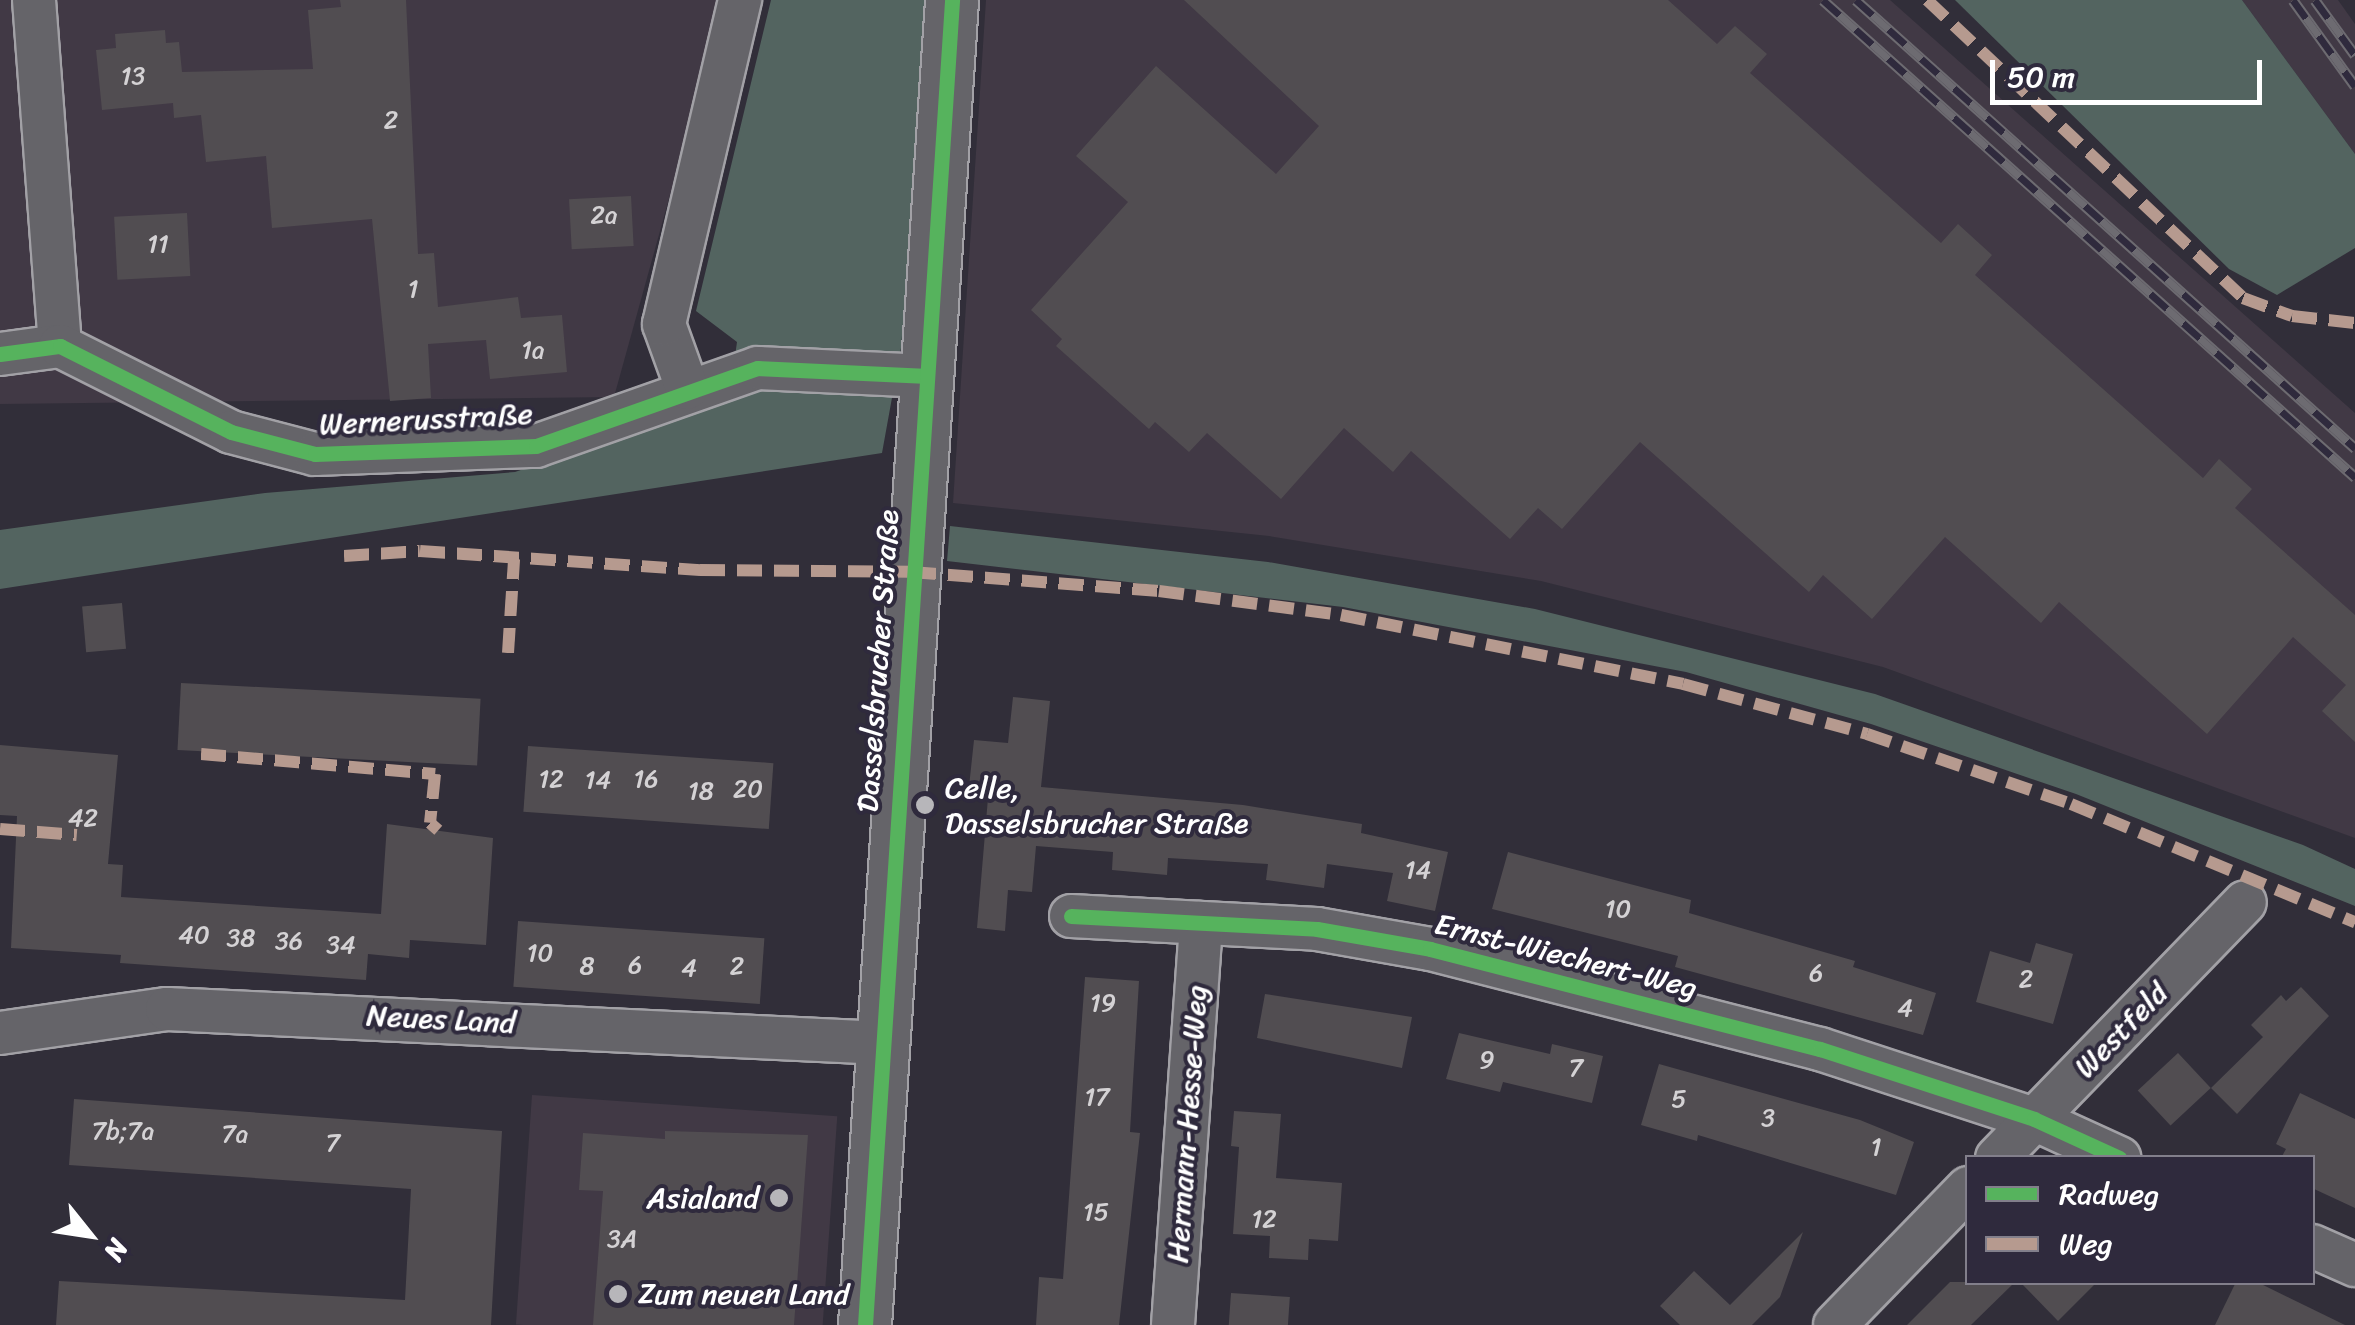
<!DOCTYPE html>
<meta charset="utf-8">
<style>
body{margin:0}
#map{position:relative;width:2355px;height:1325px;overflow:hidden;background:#312e39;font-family:Sriracha,sans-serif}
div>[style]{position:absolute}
.built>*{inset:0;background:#413945;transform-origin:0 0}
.green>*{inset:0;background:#536460}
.building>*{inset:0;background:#514d51;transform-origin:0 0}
.roads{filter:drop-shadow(2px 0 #a2a1a6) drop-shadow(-2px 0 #a2a1a6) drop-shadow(0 2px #a2a1a6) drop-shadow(0 -2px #a2a1a6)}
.minor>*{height:42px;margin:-21px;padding:0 21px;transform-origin:21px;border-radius:21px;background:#656469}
.tertiary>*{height:52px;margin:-26px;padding:0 26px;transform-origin:26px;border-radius:26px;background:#656469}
.rail>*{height:11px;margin-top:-5.5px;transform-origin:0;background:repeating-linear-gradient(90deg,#2f2a3d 0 22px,#6d6b71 0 44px);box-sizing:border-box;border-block:2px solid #6d6b71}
.quiet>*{height:12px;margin-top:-6px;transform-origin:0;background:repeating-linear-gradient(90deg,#b69a8f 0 25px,transparent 0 37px)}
.cycleway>*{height:15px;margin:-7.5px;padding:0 7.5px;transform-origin:7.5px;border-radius:7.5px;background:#56b35d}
.dots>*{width:28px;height:28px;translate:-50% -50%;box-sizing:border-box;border:5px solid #2f2a3d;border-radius:50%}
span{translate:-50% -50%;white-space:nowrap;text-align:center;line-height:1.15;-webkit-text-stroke:8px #2f2a3d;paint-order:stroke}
.number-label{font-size:25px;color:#d4d2d4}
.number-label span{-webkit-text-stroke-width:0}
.street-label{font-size:30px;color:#fff}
.poi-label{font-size:30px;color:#fff}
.left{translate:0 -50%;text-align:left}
.right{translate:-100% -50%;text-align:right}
.legend{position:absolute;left:1965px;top:1155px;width:350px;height:130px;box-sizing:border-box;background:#2f2a3d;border:2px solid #827f8b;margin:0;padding:12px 18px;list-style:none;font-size:30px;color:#fff}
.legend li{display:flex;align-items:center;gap:20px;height:50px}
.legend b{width:50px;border:2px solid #827f8b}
.north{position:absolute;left:40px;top:1185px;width:100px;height:100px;-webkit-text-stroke:8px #2f2a3d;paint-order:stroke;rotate:120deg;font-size:28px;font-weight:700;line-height:40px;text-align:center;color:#fff}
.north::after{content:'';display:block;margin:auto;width:35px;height:45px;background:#fff;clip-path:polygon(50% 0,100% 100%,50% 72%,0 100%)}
.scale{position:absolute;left:1990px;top:60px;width:272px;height:45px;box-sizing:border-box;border:5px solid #fff;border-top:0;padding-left:12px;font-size:30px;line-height:35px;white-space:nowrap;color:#fff;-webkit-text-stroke:8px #2f2a3d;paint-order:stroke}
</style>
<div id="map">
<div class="built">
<div style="clip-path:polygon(0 0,724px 0,614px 397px,0 404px)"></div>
<div style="clip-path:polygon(986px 0,1890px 0,2355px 413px,2355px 838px,1883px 667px,1541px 581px,1269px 536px,953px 503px)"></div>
<div style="clip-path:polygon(2242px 0,2338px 0,2355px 24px,2355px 154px)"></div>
<div style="left:532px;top:1095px;width:306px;height:230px;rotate:4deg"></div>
</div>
<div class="green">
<div style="clip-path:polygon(771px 0,930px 0,901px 348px,882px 453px,0 589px,0 530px,265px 493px,515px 472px,729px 398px,737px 342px,696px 311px)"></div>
<div style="clip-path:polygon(1955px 0,2242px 0,2355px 154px,2355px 248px,2277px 295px,2229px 269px)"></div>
<div style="clip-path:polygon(950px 526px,1268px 562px,1535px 609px,1875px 694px,2303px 845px,2355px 869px,2355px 906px,2076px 794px,1871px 724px,1686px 672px,1343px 607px,947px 561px)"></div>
</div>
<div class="building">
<div style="clip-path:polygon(340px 0,406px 0,418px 254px,434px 253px,438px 307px,518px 297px,521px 318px,562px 315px,567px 372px,490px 379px,486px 340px,428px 344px,431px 398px,390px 401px,372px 219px,272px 228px,266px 156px,206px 162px,201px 115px,174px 118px,173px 103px,102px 110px,96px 50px,116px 48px,115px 34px,165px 30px,166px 43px,179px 42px,182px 72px,313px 69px,308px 10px,341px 7px)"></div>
<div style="clip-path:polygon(1184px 0,1668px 0,1717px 44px,1735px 26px,1767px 54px,1750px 73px,1941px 243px,1958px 224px,1992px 255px,1975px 275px,2203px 478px,2219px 459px,2252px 489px,2235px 508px,2355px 615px,2355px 742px,2322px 711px,2346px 685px,2293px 637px,2207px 734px,2059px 602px,2041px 623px,1945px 537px,1872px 619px,1823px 575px,1809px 592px,1640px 442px,1562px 529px,1538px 508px,1510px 539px,1411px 451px,1393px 472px,1344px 428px,1281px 499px,1207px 433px,1189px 452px,1155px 422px,1149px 429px,1056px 346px,1062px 339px,1031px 310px,1128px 202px,1076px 156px,1156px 66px,1276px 174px,1319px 126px)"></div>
<div style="left:631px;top:196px;width:50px;height:62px;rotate:87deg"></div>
<div style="left:187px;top:213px;width:63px;height:73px;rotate:87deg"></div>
<div style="left:122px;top:603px;width:46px;height:40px;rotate:85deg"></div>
<div style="left:181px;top:683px;width:300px;height:67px;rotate:3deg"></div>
<div style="clip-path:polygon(1013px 697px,1050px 701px,1041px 787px,1243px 805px,1362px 824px,1361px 833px,1448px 852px,1435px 911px,1387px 901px,1393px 873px,1327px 864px,1324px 888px,1266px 880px,1268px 864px,1168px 858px,1167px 875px,1112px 870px,1113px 852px,1036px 846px,1032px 892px,1008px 890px,1005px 931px,977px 928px,988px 798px,968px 796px,974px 740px,1008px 743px)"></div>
<div style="clip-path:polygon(0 745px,118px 755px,108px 864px,123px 865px,121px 897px,381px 914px,387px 824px,493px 838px,486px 945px,410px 940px,409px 958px,368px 954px,366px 980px,120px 963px,121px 955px,11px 948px,17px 816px,0 815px)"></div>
<div style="left:528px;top:746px;width:246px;height:66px;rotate:4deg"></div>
<div style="clip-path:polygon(1508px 852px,1691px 900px,1689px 913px,1855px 961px,1853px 967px,1936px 993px,1923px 1035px,1675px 967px,1678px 956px,1492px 909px)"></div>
<div style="left:518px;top:921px;width:247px;height:66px;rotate:4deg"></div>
<div style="clip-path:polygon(2036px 943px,2073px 954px,2053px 1024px,1976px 1002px,1990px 951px,2030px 963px)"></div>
<div style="clip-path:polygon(1085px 977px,1139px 981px,1130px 1132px,1140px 1133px,1119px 1325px,1036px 1325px,1039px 1277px,1063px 1279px)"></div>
<div style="clip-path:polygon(2301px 987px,2329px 1016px,2237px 1114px,2211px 1088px,2263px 1037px,2251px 1025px,2281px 995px,2286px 1001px)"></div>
<div style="clip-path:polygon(1265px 994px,1412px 1017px,1402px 1068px,1257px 1038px)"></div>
<div style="clip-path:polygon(1459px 1033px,1550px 1054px,1552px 1044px,1603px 1056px,1592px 1103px,1503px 1082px,1500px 1092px,1446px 1079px)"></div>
<div style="left:2178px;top:1053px;width:48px;height:55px;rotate:47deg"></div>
<div style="clip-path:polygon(1659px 1064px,1860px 1120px,1914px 1142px,1896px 1195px,1698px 1135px,1697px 1141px,1641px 1125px)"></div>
<div style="clip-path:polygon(2300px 1093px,2355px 1119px,2355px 1208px,2312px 1188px,2312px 1158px,2281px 1158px,2286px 1149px,2276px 1144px)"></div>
<div style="clip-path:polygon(74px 1099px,502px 1131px,491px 1325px,56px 1325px,59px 1281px,405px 1300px,411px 1189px,69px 1165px)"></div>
<div style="clip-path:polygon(1234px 1111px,1281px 1114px,1276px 1178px,1342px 1183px,1338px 1241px,1309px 1239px,1308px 1260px,1269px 1258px,1270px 1236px,1233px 1234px,1239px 1147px,1231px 1146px)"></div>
<div style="clip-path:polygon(665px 1131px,808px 1135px,794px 1325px,593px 1325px,603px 1191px,579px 1190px,583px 1133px,665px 1139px)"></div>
<div style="clip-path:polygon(1803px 1232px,1780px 1297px,1752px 1325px,1680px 1325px,1660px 1306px,1694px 1271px,1730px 1305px)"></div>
<div style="clip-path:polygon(1950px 1282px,2015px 1282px,1971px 1325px,1907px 1325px)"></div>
<div style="clip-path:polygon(2020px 1282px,2097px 1282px,2058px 1321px)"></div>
<div style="clip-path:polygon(2236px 1282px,2257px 1282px,2345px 1325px,2215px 1325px)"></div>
<div style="left:1231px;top:1293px;width:59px;height:32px;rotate:4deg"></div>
</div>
<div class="roads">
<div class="minor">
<div style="left:34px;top:0;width:347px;rotate:85.7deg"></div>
<div style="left:0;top:354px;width:61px;rotate:-7.6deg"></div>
<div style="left:60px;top:346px;width:191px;rotate:26.7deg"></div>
<div style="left:231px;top:432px;width:87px;rotate:14.7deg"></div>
<div style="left:315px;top:454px;width:221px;rotate:-2.1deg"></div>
<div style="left:536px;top:446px;width:235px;rotate:-19.4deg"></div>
<div style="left:758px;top:368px;width:168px;rotate:2.7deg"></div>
<div style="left:687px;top:388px;width:68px;rotate:-109.8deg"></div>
<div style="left:664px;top:324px;width:333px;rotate:-76.8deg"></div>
<div style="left:1071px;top:916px;width:246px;rotate:3deg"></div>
<div style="left:1317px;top:929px;width:115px;rotate:10deg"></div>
<div style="left:1430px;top:949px;width:403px;rotate:14.4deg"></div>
<div style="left:1820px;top:1049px;width:225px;rotate:18.1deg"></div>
<div style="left:2034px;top:1119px;width:94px;rotate:24.6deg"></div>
<div style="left:0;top:1033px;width:169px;rotate:-8.2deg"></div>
<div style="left:167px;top:1009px;width:717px;rotate:2.72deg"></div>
<div style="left:1997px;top:1158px;width:356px;rotate:-45.9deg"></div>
<div style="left:2312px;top:1246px;width:47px;rotate:23.8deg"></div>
<div style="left:1173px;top:1325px;width:403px;rotate:-86deg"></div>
<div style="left:1835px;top:1325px;width:191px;rotate:-45.8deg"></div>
</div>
<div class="tertiary">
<div style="left:865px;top:1325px;width:1328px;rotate:-86.24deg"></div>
</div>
</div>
<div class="rail">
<div style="left:1823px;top:0;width:715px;rotate:41.88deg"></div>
<div style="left:1856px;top:0;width:671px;rotate:41.92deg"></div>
<div style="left:2293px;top:0;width:106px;rotate:54.2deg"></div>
<div style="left:2315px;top:0;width:68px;rotate:54deg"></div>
</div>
<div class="quiet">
<div style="left:1927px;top:0;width:434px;rotate:43.3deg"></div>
<div style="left:2243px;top:298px;width:52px;rotate:20.2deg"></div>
<div style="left:2292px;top:316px;width:63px;rotate:6.3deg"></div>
<div style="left:344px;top:556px;width:76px;rotate:-3.8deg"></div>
<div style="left:420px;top:551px;width:281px;rotate:3.9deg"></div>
<div style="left:700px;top:570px;width:211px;rotate:0.5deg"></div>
<div style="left:911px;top:572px;width:249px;rotate:4.4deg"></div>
<div style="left:1159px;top:591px;width:184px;rotate:7.5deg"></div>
<div style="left:1341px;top:615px;width:349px;rotate:11.4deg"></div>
<div style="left:1683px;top:684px;width:191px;rotate:15.2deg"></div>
<div style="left:1867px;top:734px;width:216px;rotate:18.9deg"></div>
<div style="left:2071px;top:804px;width:308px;rotate:22.6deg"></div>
<div style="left:508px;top:653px;width:94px;rotate:-86.3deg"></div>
<div style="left:201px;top:754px;width:235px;rotate:4.9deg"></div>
<div style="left:435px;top:774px;width:49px;rotate:95.8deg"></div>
<div style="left:430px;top:823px;width:11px;rotate:41deg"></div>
<div style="left:0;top:829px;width:77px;rotate:4.5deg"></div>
</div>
<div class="cycleway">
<div style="left:0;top:354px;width:61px;rotate:-7.6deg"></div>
<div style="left:60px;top:346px;width:191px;rotate:26.7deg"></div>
<div style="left:231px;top:432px;width:87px;rotate:14.7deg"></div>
<div style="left:315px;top:454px;width:221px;rotate:-2.1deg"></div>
<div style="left:536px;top:446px;width:235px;rotate:-19.4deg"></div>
<div style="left:758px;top:368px;width:168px;rotate:2.7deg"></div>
<div style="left:1071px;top:916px;width:246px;rotate:3deg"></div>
<div style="left:1317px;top:929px;width:115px;rotate:10deg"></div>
<div style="left:1430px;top:949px;width:403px;rotate:14.4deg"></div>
<div style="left:1820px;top:1049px;width:225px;rotate:18.1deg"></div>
<div style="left:2034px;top:1119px;width:94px;rotate:24.6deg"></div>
<div style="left:865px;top:1325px;width:1328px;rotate:-86.24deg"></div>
</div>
<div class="dots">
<div style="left:925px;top:805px;background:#b7b6ba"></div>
<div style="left:779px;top:1198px;background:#b7b6ba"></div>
<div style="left:618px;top:1294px;background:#b7b6ba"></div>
</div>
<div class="number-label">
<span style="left:133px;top:76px">13</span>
<span style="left:391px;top:120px">2</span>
<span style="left:604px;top:215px">2a</span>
<span style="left:158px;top:244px">11</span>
<span style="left:413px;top:289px">1</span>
<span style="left:533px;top:350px">1a</span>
<span style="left:551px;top:779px">12</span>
<span style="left:646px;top:779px">16</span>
<span style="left:598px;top:780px">14</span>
<span style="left:748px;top:789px">20</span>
<span style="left:701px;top:791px">18</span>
<span style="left:83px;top:818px">42</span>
<span style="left:1418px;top:870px">14</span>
<span style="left:1618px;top:909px">10</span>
<span style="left:194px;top:935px">40</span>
<span style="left:241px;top:938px">38</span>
<span style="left:289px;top:941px">36</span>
<span style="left:341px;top:945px">34</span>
<span style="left:540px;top:953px">10</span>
<span style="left:635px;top:965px">6</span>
<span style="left:587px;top:966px">8</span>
<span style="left:737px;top:966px">2</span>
<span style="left:689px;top:968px">4</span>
<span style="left:1816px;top:973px">6</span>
<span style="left:2026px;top:979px">2</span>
<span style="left:1103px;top:1003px">19</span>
<span style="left:1905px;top:1008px">4</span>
<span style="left:1487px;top:1060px">9</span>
<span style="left:1576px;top:1068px">7</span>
<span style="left:1097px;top:1097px">17</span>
<span style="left:1679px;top:1099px">5</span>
<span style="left:1768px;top:1118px">3</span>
<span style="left:123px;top:1131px">7b;7a</span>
<span style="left:235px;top:1134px">7a</span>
<span style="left:333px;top:1143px">7</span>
<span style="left:1876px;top:1147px">1</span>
<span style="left:1096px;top:1212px">15</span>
<span style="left:1264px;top:1219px">12</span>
<span style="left:622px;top:1239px">3A</span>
</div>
<div class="street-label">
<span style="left:426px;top:419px;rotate:-3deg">Wernerusstraße</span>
<span style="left:878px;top:661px;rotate:-86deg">Dasselsbrucher Straße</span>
<span style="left:1566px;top:956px;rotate:14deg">Ernst-Wiechert-Weg</span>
<span style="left:441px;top:1019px;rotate:3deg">Neues Land</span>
<span style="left:2121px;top:1030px;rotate:-46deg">Westfeld</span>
<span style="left:1187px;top:1124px;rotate:-86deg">Hermann-Hesse-Weg</span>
</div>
<div class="poi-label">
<span class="left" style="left:945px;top:805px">Celle,<br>Dasselsbrucher Straße</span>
<span class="right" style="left:759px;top:1198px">Asialand</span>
<span class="left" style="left:638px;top:1294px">Zum neuen Land</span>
</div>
<ul class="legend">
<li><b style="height:12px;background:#56b35d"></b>Radweg</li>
<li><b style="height:12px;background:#b69a8f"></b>Weg</li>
</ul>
<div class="north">N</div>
<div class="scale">50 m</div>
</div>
